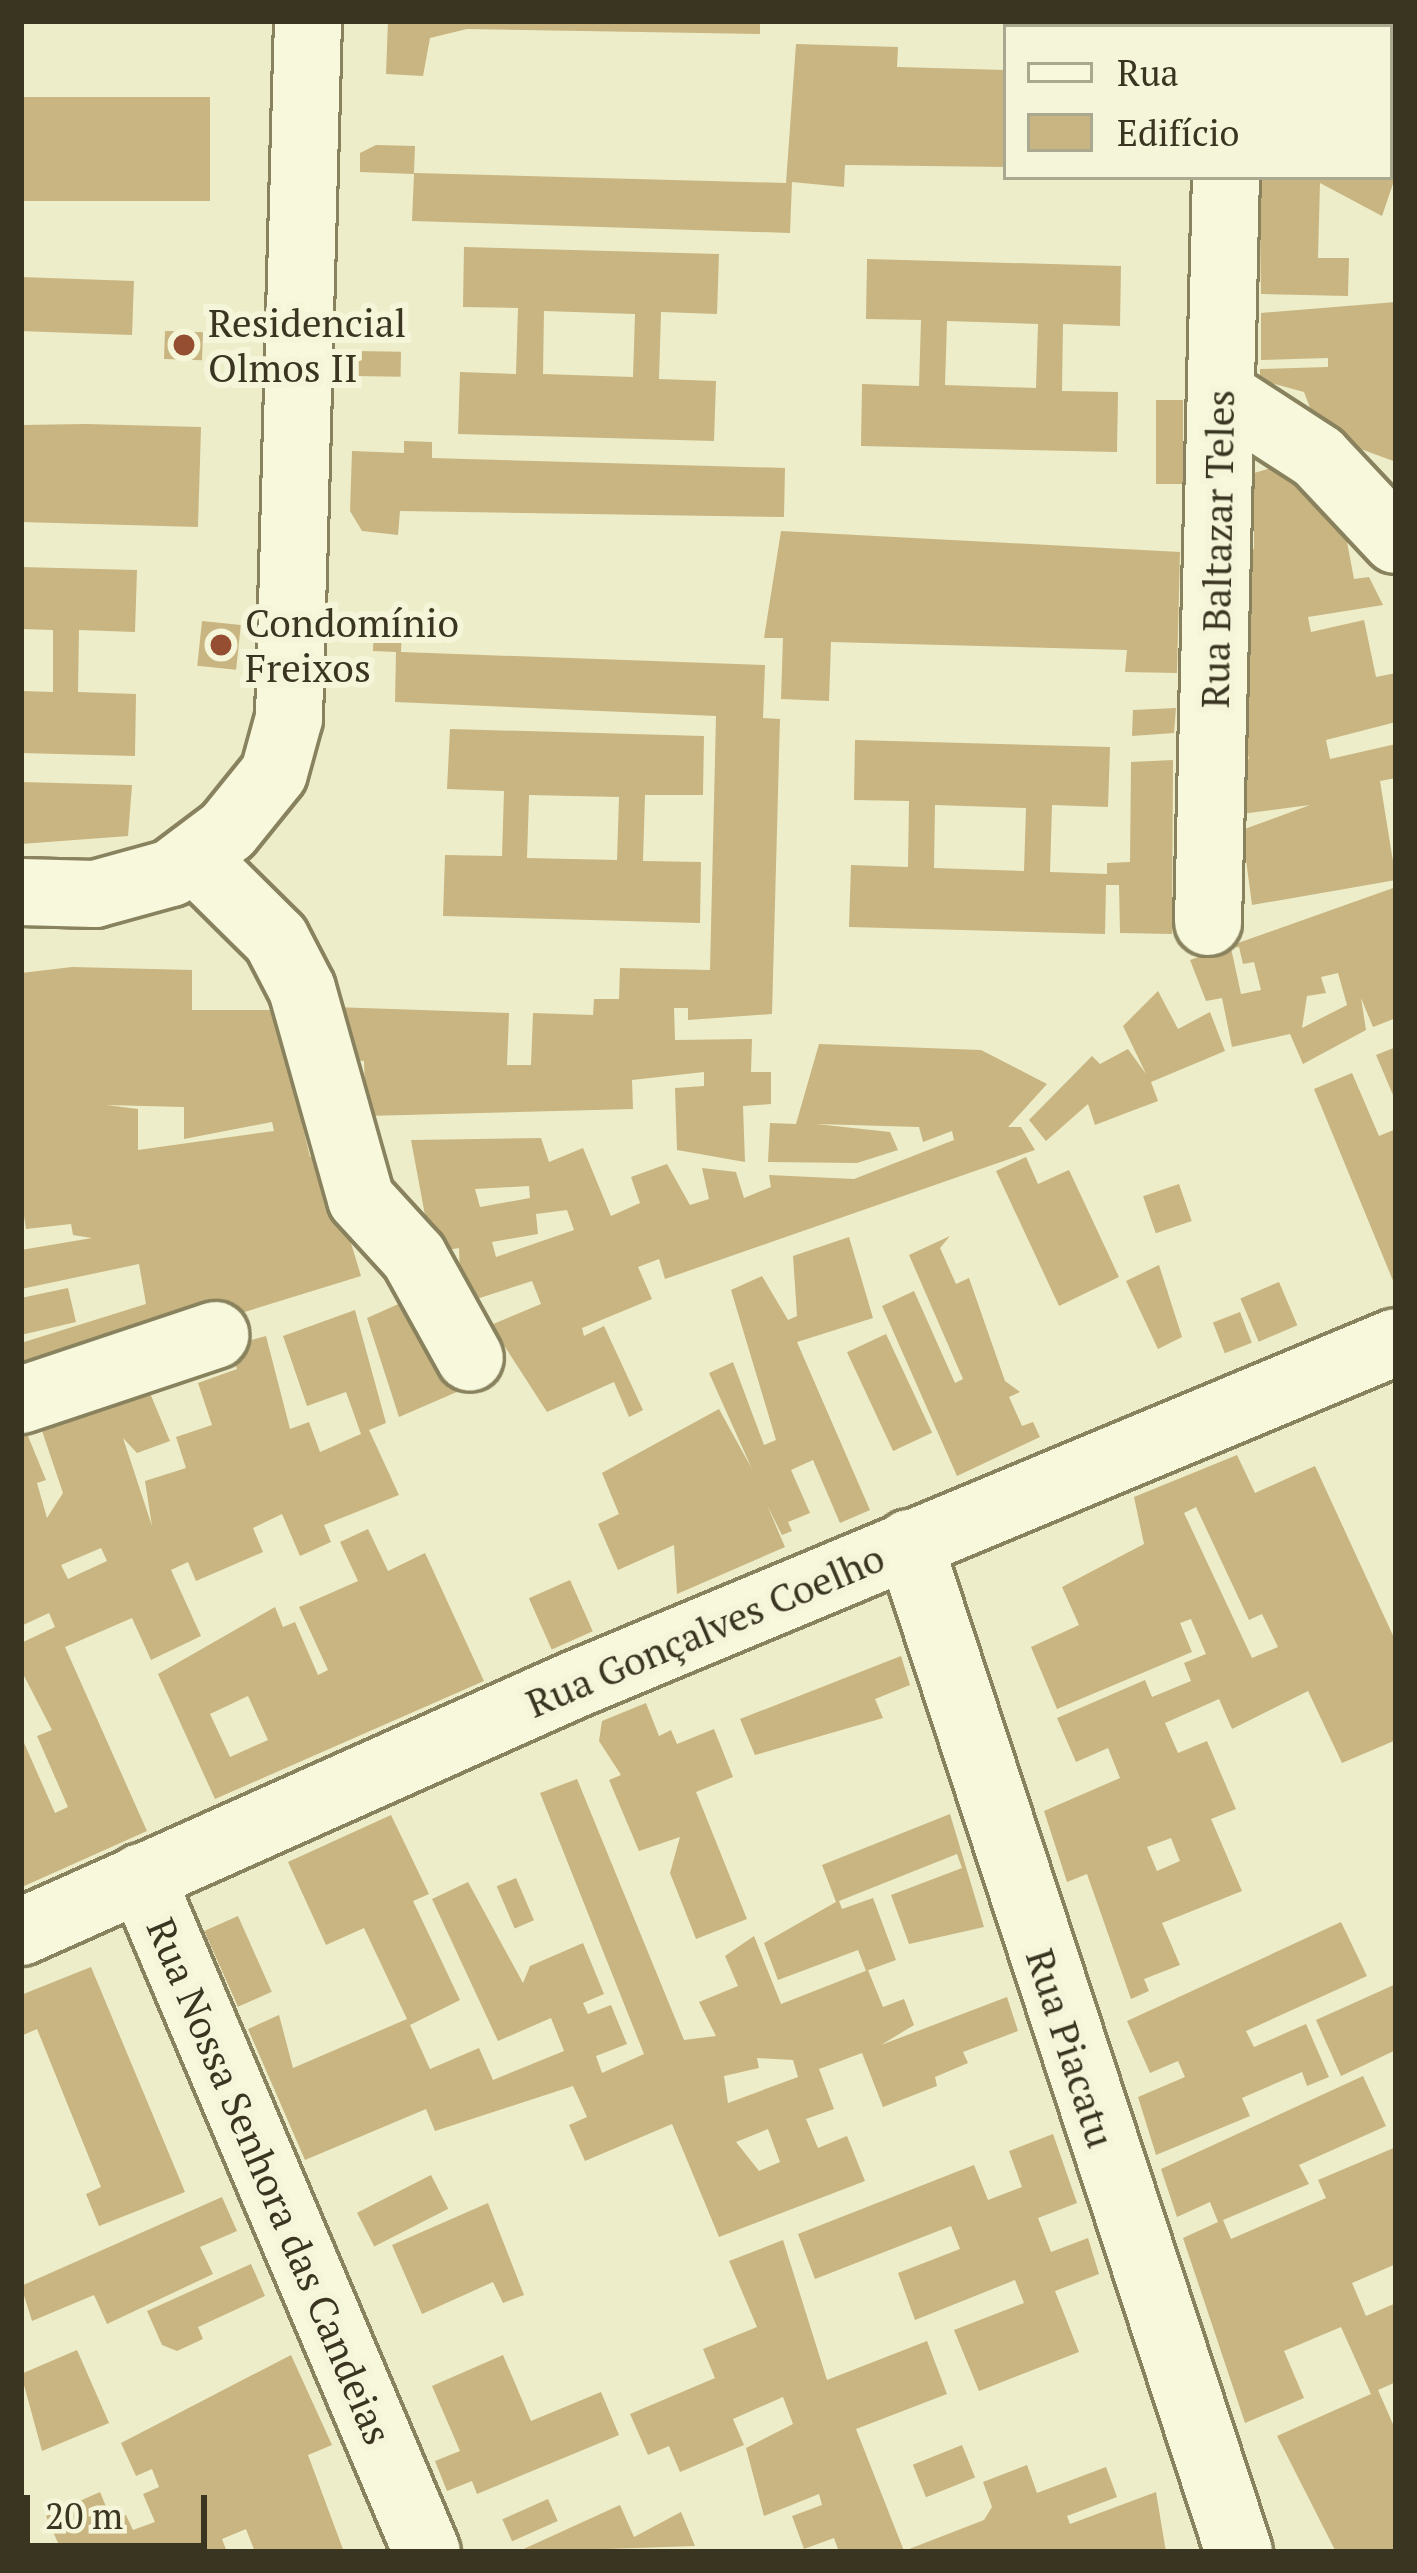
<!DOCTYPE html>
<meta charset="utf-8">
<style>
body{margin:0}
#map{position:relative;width:1417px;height:2573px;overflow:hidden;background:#ededc9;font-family:"PT Serif",serif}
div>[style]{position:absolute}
.building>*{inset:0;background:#c9b581;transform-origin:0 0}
.roads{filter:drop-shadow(3px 0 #89825e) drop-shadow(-3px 0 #89825e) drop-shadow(0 3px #89825e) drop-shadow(0 -3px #89825e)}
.minor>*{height:66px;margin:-33px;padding:0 33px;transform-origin:33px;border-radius:33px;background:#f8f8dd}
.dots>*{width:33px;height:33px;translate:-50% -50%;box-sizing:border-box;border:6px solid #f4f5d9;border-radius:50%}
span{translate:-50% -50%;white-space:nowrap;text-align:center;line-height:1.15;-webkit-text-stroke:12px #f4f5d9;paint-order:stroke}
.poi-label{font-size:39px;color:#3a3521}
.left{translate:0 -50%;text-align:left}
.street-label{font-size:39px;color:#3a3521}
.frame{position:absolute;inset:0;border:24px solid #3a3521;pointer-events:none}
.legend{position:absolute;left:1003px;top:24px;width:390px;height:156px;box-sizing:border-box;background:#f4f5d9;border:3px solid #aaa88f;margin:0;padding:15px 21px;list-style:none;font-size:36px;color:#3a3521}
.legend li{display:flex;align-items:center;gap:24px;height:60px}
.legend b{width:60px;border:3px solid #aaa88f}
.scale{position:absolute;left:24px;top:2495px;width:183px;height:54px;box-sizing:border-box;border:6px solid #3a3521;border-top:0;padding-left:15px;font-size:36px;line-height:42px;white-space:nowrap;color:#3a3521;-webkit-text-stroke:9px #f4f5d9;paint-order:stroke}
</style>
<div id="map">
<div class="building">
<div style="clip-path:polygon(388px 21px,760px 21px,760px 34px,467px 29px,430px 38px,423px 76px,386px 74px)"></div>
<div style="clip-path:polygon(1264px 21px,1352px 21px,1264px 27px)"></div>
<div style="clip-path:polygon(796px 44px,898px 47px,897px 67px,1006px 70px,1006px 167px,845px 165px,844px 187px,792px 182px,790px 233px,412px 221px,414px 174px,360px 172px,360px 153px,376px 145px,415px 146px,414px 173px,786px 183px)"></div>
<div style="left:21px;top:97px;width:189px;height:104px"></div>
<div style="clip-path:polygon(1390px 123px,1396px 175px,1382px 216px,1320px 183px,1318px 258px,1349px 258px,1348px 296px,1261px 294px,1259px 177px,1390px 177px)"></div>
<div style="clip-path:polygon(evenodd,464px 247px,719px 254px,717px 314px,661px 312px,659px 379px,716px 381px,714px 441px,458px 434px,460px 372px,516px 374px,518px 308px,463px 307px,464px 247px,544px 311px,635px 314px,633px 377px,543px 374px,544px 311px)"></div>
<div style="clip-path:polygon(evenodd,867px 259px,1121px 266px,1120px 326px,1063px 324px,1062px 391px,1118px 392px,1117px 452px,861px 446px,862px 384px,919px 386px,921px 320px,866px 319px,867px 259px,947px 321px,1038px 324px,1036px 388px,945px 385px,947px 321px)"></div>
<div style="left:21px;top:277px;width:113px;height:54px;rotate:2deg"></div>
<div style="clip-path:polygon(1396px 302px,1396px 462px,1320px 434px,1304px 392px,1260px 380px,1260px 369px,1328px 367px,1328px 358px,1261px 360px,1261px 313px)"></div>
<div style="left:165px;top:331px;width:38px;height:28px;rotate:2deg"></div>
<div style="left:355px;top:351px;width:46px;height:25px;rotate:1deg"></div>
<div style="left:1156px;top:400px;width:27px;height:84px"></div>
<div style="clip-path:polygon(86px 424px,201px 427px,198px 527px,21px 522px,21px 425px)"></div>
<div style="clip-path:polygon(404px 441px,432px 442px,432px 458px,785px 468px,784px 517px,400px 511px,398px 535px,362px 531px,350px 511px,352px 451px,404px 453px)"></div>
<div style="clip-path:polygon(1289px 463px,1344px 526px,1354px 579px,1369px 577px,1383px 605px,1308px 617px,1311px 632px,1364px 620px,1376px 677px,1396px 673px,1396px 722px,1326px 740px,1330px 759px,1396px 744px,1396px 778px,1380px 781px,1396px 880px,1252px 905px,1242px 830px,1310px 805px,1241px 814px,1238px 761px,1249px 759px,1237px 707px,1237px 550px,1254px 549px,1254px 473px)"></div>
<div style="clip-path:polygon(781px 531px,1180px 552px,1177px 673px,1125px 672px,1127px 650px,831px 642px,829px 701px,781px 699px,783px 638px,764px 638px)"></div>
<div style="clip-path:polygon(21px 567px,137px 570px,135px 632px,79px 630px,78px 692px,136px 694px,135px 756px,21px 753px,21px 691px,53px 692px,53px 630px,21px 629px)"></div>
<div style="left:202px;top:621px;width:39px;height:45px;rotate:6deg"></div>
<div style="clip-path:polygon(374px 623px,402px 624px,401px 652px,765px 665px,763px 718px,780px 719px,772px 1014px,688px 1020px,688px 1008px,674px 1008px,675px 1040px,752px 1039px,751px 1072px,771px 1072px,771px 1104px,743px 1106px,745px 1162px,677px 1150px,675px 1088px,704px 1086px,704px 1072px,632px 1080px,633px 1109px,366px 1116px,364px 1061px,334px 1059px,333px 1007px,509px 1013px,507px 1065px,531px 1065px,533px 1013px,593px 1015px,594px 999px,619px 999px,620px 968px,710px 970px,716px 716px,395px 702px,396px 652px,373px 651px)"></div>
<div style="clip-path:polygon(1176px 708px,1174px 733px,1132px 736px,1133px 710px)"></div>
<div style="clip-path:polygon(evenodd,450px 729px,704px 736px,703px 795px,645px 795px,643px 861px,701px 862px,700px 923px,443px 916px,445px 855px,502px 856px,504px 791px,447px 789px,450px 729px,529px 795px,619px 797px,617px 860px,527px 858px,529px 795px)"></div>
<div style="clip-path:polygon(evenodd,855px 740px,1110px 747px,1108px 807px,1052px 805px,1050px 872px,1107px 874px,1107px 863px,1130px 862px,1131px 762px,1173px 760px,1172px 934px,1120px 933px,1119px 885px,1106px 885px,1105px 934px,849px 927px,851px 865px,908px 867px,909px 801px,854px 800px,855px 740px,935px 805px,1026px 808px,1024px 871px,934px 868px,935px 805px)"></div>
<div style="clip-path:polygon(21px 782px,132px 785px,128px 836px,21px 844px)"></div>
<div style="clip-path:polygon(evenodd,1396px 887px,1396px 1018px,1373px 1027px,1361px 998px,1366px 1030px,1303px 1064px,1290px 1034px,1232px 1047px,1222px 998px,1206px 1001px,1190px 960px,1396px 887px,1239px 947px,1243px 964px,1254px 962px,1261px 990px,1241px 994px,1231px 948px,1239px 947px,1396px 887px,1338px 973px,1347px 1005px,1302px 1028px,1307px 996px,1326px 993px,1321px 977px,1338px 973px)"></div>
<div style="clip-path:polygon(evenodd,72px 967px,192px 970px,192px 1010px,275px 1010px,310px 1157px,324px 1154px,361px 1276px,21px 1381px,21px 1343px,146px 1304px,139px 1264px,21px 1289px,21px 1250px,92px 1238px,73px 1235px,71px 1224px,26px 1229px,21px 1197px,21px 973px,72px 967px,106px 1105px,184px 1107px,184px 1139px,272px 1122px,274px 1131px,138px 1150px,138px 1109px,106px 1105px)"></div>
<div style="clip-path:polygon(1158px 991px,1178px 1029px,1210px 1012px,1225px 1051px,1151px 1082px,1158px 1101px,1134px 1110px,1095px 1125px,1088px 1104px,1046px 1141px,1029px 1120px,1092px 1056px,1100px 1064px,1128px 1049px,1146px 1074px,1123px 1026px)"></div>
<div style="clip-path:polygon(evenodd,819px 1044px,981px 1050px,1047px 1084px,1008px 1127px,1021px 1127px,1035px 1150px,665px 1279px,659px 1259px,638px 1267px,652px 1299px,582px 1328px,584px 1336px,604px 1326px,643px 1410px,629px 1417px,614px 1382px,547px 1412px,491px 1325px,541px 1304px,532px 1281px,461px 1304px,459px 1248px,432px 1253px,411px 1140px,541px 1138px,549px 1162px,583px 1148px,611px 1216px,640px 1203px,631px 1177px,667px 1164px,690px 1205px,709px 1199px,702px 1168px,736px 1172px,744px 1198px,771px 1187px,769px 1175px,854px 1179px,954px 1140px,952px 1131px,923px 1142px,919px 1127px,816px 1124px,890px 1132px,898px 1150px,857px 1163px,768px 1162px,770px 1123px,796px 1124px,819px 1044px,529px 1186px,530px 1198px,480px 1207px,475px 1189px,529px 1186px,819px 1044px,567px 1210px,574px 1230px,496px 1257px,492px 1242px,538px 1234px,536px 1214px,567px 1210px)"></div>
<div style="clip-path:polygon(1396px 1047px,1396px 1102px,1376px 1055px)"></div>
<div style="clip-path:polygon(1352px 1073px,1379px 1136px,1396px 1129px,1396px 1288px,1314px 1089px)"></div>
<div style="clip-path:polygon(1026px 1157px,1038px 1184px,1069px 1170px,1119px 1277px,1059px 1306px,996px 1171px)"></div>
<div style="left:1179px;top:1184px;width:39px;height:38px;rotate:71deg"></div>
<div style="clip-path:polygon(950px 1236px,940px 1248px,956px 1284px,969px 1278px,1005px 1381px,1020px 1392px,1009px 1397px,1022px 1426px,1033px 1422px,1040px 1437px,957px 1476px,882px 1306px,914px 1291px,955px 1383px,963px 1379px,909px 1255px)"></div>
<div style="clip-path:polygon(849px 1237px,873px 1318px,797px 1342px,870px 1510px,840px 1523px,813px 1460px,791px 1470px,810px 1513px,788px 1522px,792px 1531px,782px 1535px,767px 1505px,785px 1547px,677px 1594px,674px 1545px,618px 1570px,598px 1524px,619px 1514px,602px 1473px,719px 1409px,752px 1469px,709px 1373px,733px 1362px,764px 1445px,776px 1440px,731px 1290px,762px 1276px,788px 1320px,797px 1316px,793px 1256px)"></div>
<div style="clip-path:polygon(1159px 1265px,1182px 1337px,1158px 1349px,1126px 1281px)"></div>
<div style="left:1279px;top:1282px;width:47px;height:42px;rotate:67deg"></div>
<div style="clip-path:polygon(68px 1288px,76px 1322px,21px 1335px,21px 1298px)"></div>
<div style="clip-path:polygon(403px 1302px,459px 1391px,399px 1417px,367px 1318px)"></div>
<div style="clip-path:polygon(evenodd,355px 1310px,386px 1423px,369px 1430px,399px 1495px,324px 1525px,331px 1542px,300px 1556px,282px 1514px,253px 1528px,263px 1552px,196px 1581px,188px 1562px,171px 1570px,201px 1636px,151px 1660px,132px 1618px,65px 1647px,147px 1831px,22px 1887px,21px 1736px,55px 1813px,68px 1807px,37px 1736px,52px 1730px,21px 1670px,21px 1643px,55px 1627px,49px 1613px,21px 1626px,21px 1419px,46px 1480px,37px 1483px,47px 1518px,63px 1493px,40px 1425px,147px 1386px,170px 1441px,137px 1453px,123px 1438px,152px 1526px,145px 1481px,186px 1468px,176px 1437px,212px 1425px,198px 1383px,237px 1369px,230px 1346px,266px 1336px,290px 1429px,309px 1422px,320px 1452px,361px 1434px,346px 1392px,307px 1406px,283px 1336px,355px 1310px,101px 1548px,107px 1561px,68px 1579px,61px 1565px,101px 1548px)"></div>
<div style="left:1240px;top:1312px;width:33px;height:29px;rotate:69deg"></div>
<div style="left:886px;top:1334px;width:109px;height:43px;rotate:65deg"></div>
<div style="clip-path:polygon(evenodd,1237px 1455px,1255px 1493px,1315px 1466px,1396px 1642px,1396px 1740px,1342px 1763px,1308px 1691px,1232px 1729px,1219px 1699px,1165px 1723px,1178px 1753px,1207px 1741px,1236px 1809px,1211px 1819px,1242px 1891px,1162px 1923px,1180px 1965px,1144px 1979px,1149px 1991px,1131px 1999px,1087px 1874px,1067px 1882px,1044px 1811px,1120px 1778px,1108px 1748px,1076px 1762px,1057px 1718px,1145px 1680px,1152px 1697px,1191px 1681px,1184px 1663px,1206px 1654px,1191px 1619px,1180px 1623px,1192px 1652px,1057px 1709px,1031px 1647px,1079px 1625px,1062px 1587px,1144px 1544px,1134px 1497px,1237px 1455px,1196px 1507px,1249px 1620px,1262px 1614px,1278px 1647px,1252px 1658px,1184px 1513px,1196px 1507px,1237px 1455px,1171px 1838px,1180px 1861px,1157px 1871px,1147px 1847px,1171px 1838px)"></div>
<div style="clip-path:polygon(evenodd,368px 1529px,388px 1571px,425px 1553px,484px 1681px,215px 1799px,158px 1674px,275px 1607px,283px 1627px,295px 1622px,318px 1675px,328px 1670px,299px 1607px,358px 1581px,340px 1542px,368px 1529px,248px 1696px,268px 1740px,230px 1757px,210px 1714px,248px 1696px)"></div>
<div style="left:570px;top:1580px;width:56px;height:45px;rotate:66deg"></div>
<div style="clip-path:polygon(901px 1656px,910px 1685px,875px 1699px,883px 1718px,755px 1755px,740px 1719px)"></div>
<div style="clip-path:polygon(646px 1703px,659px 1736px,671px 1730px,677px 1744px,714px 1729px,733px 1777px,696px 1792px,747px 1919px,696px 1939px,670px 1873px,680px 1837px,639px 1851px,609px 1780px,621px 1775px,599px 1741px,602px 1721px)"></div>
<div style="clip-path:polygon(evenodd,577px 1779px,684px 2040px,716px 2036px,699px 2002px,738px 1986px,725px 1956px,754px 1936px,781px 2004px,868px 1970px,883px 2007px,904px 1999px,914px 2025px,881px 2045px,1007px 1997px,1018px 2031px,963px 2052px,968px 2063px,935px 2077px,937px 2086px,883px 2107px,862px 2053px,819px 2069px,834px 2109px,806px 2119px,818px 2148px,847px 2136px,865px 2181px,719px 2237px,672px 2124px,585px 2161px,569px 2125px,587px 2117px,573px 2086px,435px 2131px,426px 2109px,305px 2160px,248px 2029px,279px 2015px,293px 2068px,407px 2019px,364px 1928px,326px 1945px,288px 1862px,391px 1815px,429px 1894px,413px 1901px,460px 2000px,410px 2025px,430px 2069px,479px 2048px,493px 2080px,564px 2051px,551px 2018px,498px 2041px,432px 1899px,468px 1882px,523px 1983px,530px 1966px,583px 1943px,604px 1994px,583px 2003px,588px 2014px,611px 2005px,627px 2044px,596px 2056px,602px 2073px,644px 2054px,540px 1793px,577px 1779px,757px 2058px,793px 2060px,798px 2077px,728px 2103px,724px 2076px,759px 2068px,757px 2058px,577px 1779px,768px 2129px,780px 2162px,759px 2171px,736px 2142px,768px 2129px)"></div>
<div style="clip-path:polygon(950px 1814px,984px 1927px,909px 1944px,891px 1895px,962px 1868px,957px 1854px,839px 1901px,842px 1909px,873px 1898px,896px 1960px,866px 1971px,858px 1950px,778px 1980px,764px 1943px,836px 1902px,822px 1865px)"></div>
<div style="left:516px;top:1878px;width:46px;height:21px;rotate:67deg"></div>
<div style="left:238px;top:1916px;width:83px;height:37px;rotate:66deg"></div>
<div style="clip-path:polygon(1341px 1922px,1367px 1976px,1246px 2031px,1254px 2047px,1306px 2024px,1329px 2077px,1307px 2086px,1302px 2072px,1242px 2098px,1250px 2116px,1156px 2155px,1138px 2097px,1185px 2077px,1178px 2061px,1150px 2073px,1127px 2021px)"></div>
<div style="clip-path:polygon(91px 1967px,185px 2192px,99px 2226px,86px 2194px,101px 2187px,37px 2029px,21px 2036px,21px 1995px)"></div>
<div style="clip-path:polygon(1396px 1984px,1396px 2050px,1341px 2076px,1316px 2020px)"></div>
<div style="clip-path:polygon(1363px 2076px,1386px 2126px,1299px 2165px,1309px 2184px,1223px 2220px,1231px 2239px,1326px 2198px,1318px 2180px,1396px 2147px,1396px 2264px,1352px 2283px,1366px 2316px,1396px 2303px,1396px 2382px,1378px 2390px,1396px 2431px,1396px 2552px,1336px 2552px,1277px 2436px,1371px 2394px,1341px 2327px,1284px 2351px,1304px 2398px,1245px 2423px,1183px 2238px,1218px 2222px,1210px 2202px,1177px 2217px,1161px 2169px)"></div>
<div style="clip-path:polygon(1053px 2134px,1077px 2203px,1038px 2218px,1051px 2252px,1088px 2238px,1099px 2274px,1055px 2291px,1079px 2352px,979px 2391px,954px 2330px,1024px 2303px,1015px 2280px,915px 2320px,898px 2273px,960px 2249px,951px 2226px,815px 2279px,798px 2234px,974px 2165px,988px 2200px,1022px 2187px,1009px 2151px)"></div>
<div style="left:431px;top:2175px;width:38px;height:83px;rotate:63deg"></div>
<div style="clip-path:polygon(222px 2197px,237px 2231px,200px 2247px,213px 2274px,107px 2324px,94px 2295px,32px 2321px,21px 2286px)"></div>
<div style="clip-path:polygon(488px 2203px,524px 2295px,503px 2303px,493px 2282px,422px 2314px,392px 2245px)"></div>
<div style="clip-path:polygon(783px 2240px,827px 2380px,927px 2341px,947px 2394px,856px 2429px,904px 2551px,984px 2520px,992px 2507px,983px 2482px,1027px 2465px,1037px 2493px,1106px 2467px,1117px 2497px,1067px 2516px,1070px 2524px,1156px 2492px,1166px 2552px,839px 2552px,834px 2538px,804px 2549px,792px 2516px,822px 2505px,819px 2494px,764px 2516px,746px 2448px,793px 2424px,783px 2397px,733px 2419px,744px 2445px,680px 2472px,669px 2446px,648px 2455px,630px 2414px,715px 2378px,703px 2349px,757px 2327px,729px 2261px)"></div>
<div style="clip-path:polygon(251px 2264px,265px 2296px,198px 2327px,203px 2339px,177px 2351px,162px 2345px,147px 2311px)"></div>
<div style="clip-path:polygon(77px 2350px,109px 2423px,42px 2451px,21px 2374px)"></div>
<div style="clip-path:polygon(291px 2355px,332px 2445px,308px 2455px,344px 2552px,255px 2552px,246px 2529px,222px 2539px,227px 2552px,62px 2552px,46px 2516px,100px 2492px,112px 2521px,126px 2515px,133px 2530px,155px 2522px,143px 2494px,159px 2487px,152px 2469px,136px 2476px,121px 2443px)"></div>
<div style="clip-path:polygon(503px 2355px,531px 2421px,601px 2392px,619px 2435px,477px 2494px,472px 2481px,447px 2491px,435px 2461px,460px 2451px,432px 2386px)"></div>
<div style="left:962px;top:2445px;width:35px;height:53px;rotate:68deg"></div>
<div style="left:548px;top:2499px;width:24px;height:50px;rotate:66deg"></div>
<div style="clip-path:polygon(620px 2505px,634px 2537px,681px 2512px,695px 2546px,517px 2552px)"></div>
</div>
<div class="roads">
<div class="minor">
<div style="left:1230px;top:27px;width:6px;rotate:-90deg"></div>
<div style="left:1390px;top:95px;width:6px;rotate:18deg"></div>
<div style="left:1221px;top:394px;width:116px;rotate:33deg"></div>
<div style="left:1318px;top:457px;width:114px;rotate:46.8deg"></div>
<div style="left:193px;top:857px;width:117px;rotate:44.7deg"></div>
<div style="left:276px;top:939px;width:56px;rotate:62.5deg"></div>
<div style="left:302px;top:989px;width:218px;rotate:74.3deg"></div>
<div style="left:361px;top:1199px;width:79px;rotate:47.6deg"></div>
<div style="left:414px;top:1257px;width:115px;rotate:61deg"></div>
<div style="left:21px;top:892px;width:74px;rotate:1.5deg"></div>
<div style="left:95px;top:894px;width:79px;rotate:-15.4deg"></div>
<div style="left:171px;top:873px;width:71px;rotate:-37deg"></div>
<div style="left:228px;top:830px;width:73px;rotate:-51.1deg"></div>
<div style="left:274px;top:773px;width:57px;rotate:-74.7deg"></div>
<div style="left:289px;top:718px;width:697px;rotate:-88.44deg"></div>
<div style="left:1208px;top:922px;width:745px;rotate:-88.62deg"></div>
<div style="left:21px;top:1400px;width:205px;rotate:-18.5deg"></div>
<div style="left:909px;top:1543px;width:1062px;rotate:71.89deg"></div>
<div style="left:141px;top:1877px;width:733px;rotate:67.04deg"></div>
<div style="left:21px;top:1932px;width:608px;rotate:-24.08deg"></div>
<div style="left:576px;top:1684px;width:888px;rotate:-22.64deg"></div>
</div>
</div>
<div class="dots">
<div style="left:184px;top:345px;background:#954e31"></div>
<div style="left:221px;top:645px;background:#954e31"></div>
</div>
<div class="poi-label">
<span class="left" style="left:208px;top:345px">Residencial<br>Olmos II</span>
<span class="left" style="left:245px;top:645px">Condomínio<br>Freixos</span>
</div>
<div class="street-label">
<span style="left:1217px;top:549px;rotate:-89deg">Rua Baltazar Teles</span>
<span style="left:705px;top:1630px;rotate:-23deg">Rua Gonçalves Coelho</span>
<span style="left:1071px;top:2048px;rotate:72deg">Rua Piacatu</span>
<span style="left:270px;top:2181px;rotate:67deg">Rua Nossa Senhora das Candeias</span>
</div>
<div class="frame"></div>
<ul class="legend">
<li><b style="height:15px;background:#f8f8dd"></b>Rua</li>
<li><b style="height:33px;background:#c9b581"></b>Edifício</li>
</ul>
<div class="scale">20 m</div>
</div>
